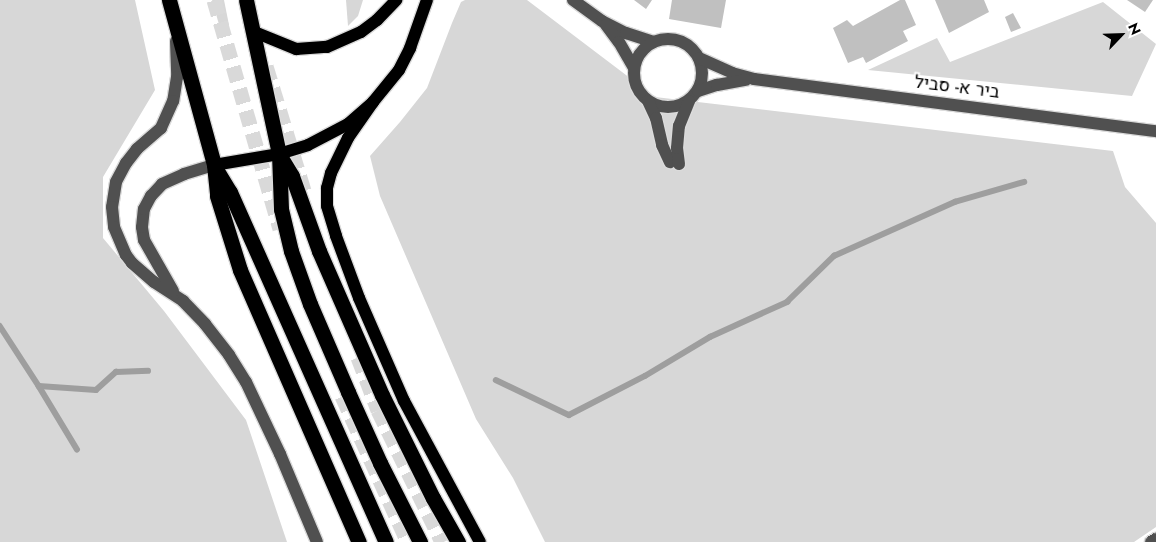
<!DOCTYPE html>
<meta charset="utf-8">
<style>
body{margin:0}
#map{position:relative;width:1156px;height:542px;overflow:hidden;background:#fff;font-family:Jost,Heebo,sans-serif}
div>[style]{position:absolute}
.green>*{inset:0;background:#d7d7d7}
.stream>*{height:5.5px;margin:-2.75px;padding:0 2.75px;transform-origin:2.75px;border-radius:2.75px;background:#9e9e9e}
.building>*{inset:0;background:#c0c0c0}
.highway-tunnel>*{height:15px;margin-top:-7.5px;transform-origin:0;background:repeating-linear-gradient(90deg,#d9d9d9 0 15px,transparent 0 23px)}
.roads{filter:drop-shadow(1px 0 #dbdbdb) drop-shadow(-1px 0 #dbdbdb) drop-shadow(0 1px #dbdbdb) drop-shadow(0 -1px #dbdbdb)}
.minor>*{height:12px;margin:-6px;padding:0 6px;transform-origin:6px;border-radius:6px;background:#505050}
.minor>.ring{margin:-6px;padding:0;box-sizing:content-box;background:none;border:12px solid #505050;border-radius:50%}
.major>*{height:12px;margin:-6px;padding:0 6px;transform-origin:6px;border-radius:6px;background:#000}
.highway>*{height:15px;margin:-7.5px;padding:0 7.5px;transform-origin:7.5px;border-radius:7.5px;background:#000}
span{translate:-50% -50%;white-space:nowrap;text-align:center;line-height:1.15;-webkit-text-stroke:4px #fff;paint-order:stroke}
.street-label{font-size:18px;color:#000}
.north{position:absolute;left:1096px;top:10px;width:50px;height:50px;-webkit-text-stroke:4px #fff;paint-order:stroke;rotate:66deg;font-size:14px;font-weight:700;line-height:20px;text-align:center;color:#000}
.north::after{content:'';display:block;margin:auto;width:18px;height:22px;background:#000;clip-path:polygon(50% 0,100% 100%,50% 72%,0 100%)}
</style>
<div id="map">
<div class="green">
<div style="clip-path:polygon(0 0,135px 0,155px 90px,103px 177px,103px 238px,164px 311px,246px 420px,287px 542px,0 542px)"></div>
<div style="clip-path:polygon(212px 0,224px 0,229px 25px,220px 28px)"></div>
<div style="clip-path:polygon(346px 0,363px 0,358px 16px,348px 26px)"></div>
<div style="clip-path:polygon(465px 0,527px 0,655px 97px,1113px 151px,1125px 187px,1156px 223px,1156px 527px,1134px 542px,545px 542px,513px 478px,476px 419px,380px 196px,370px 156px,400px 122px,427px 88px,452px 23px,461px 2px)"></div>
<div style="clip-path:polygon(1103px 2px,1156px 44px,1132px 96px,868px 70px,937px 38px,950px 62px)"></div>
</div>
<div class="stream">
<div style="left:0;top:326px;width:72px;rotate:57deg"></div>
<div style="left:39px;top:386px;width:57px;rotate:4deg"></div>
<div style="left:96px;top:390px;width:27px;rotate:-42deg"></div>
<div style="left:116px;top:372px;width:32px;rotate:-2deg"></div>
<div style="left:496px;top:380px;width:81px;rotate:25.6deg"></div>
<div style="left:569px;top:415px;width:85px;rotate:-27.2deg"></div>
<div style="left:645px;top:376px;width:76px;rotate:-31deg"></div>
<div style="left:710px;top:337px;width:85px;rotate:-24.4deg"></div>
<div style="left:787px;top:302px;width:66px;rotate:-44.4deg"></div>
<div style="left:834px;top:256px;width:133px;rotate:-24.1deg"></div>
<div style="left:955px;top:202px;width:72px;rotate:-16.2deg"></div>
<div style="left:39px;top:386px;width:74px;rotate:58.9deg"></div>
</div>
<div class="building">
<div style="clip-path:polygon(634px 0,652px 0,646px 9px)"></div>
<div style="clip-path:polygon(672px 0,726px 0,721px 28px,669px 19px)"></div>
<div style="clip-path:polygon(900px 0,905px 0,916px 25px,903px 31px,908px 41px,866px 63px,863px 57px,848px 63px,833px 28px,847px 20px,853px 26px)"></div>
<div style="clip-path:polygon(935px 0,984px 0,989px 12px,949px 33px)"></div>
<div style="clip-path:polygon(1127px 0,1153px 0,1145px 12px)"></div>
<div style="clip-path:polygon(1013px 13px,1021px 28px,1011px 32px,1005px 17px)"></div>
</div>
<div class="highway-tunnel">
<div style="left:214px;top:0;width:238px;rotate:73.9deg"></div>
<div style="left:266px;top:66px;width:130px;rotate:73deg"></div>
<div style="left:358px;top:357px;width:57px;rotate:69.3deg"></div>
<div style="left:378px;top:410px;width:147px;rotate:64.1deg"></div>
<div style="left:342px;top:396px;width:160px;rotate:65.7deg"></div>
</div>
<div class="roads">
<div class="minor">
<div style="left:573px;top:0;width:36px;rotate:36deg"></div>
<div style="left:602px;top:21px;width:27px;rotate:27deg"></div>
<div style="left:626px;top:33px;width:29px;rotate:18deg"></div>
<div style="left:606px;top:25px;width:21px;rotate:53deg"></div>
<div style="left:619px;top:42px;width:30px;rotate:60deg"></div>
<div class="ring" style="left:634px;top:39px;width:56px;height:56px"></div>
<div style="left:176px;top:41px;width:36px;rotate:88deg"></div>
<div style="left:177px;top:77px;width:24px;rotate:99deg"></div>
<div style="left:173px;top:101px;width:30px;rotate:114deg"></div>
<div style="left:161px;top:128px;width:32px;rotate:139deg"></div>
<div style="left:137px;top:149px;width:18px;rotate:128deg"></div>
<div style="left:126px;top:163px;width:21px;rotate:118deg"></div>
<div style="left:116px;top:182px;width:25px;rotate:99deg"></div>
<div style="left:112px;top:207px;width:20px;rotate:84deg"></div>
<div style="left:114px;top:227px;width:30px;rotate:67deg"></div>
<div style="left:126px;top:255px;width:10px;rotate:53deg"></div>
<div style="left:132px;top:263px;width:29px;rotate:41deg"></div>
<div style="left:154px;top:282px;width:35px;rotate:33deg"></div>
<div style="left:183px;top:301px;width:32px;rotate:46deg"></div>
<div style="left:205px;top:324px;width:39px;rotate:52deg"></div>
<div style="left:229px;top:355px;width:32px;rotate:58deg"></div>
<div style="left:246px;top:382px;width:80px;rotate:64.7deg"></div>
<div style="left:280px;top:454px;width:95px;rotate:67.2deg"></div>
<div style="left:699px;top:58px;width:36px;rotate:24deg"></div>
<div style="left:732px;top:73px;width:23px;rotate:15deg"></div>
<div style="left:754px;top:79px;width:405px;rotate:7.4deg"></div>
<div style="left:698px;top:91px;width:20px;rotate:-18deg"></div>
<div style="left:717px;top:85px;width:29px;rotate:-10deg"></div>
<div style="left:648px;top:101px;width:19px;rotate:65deg"></div>
<div style="left:656px;top:118px;width:28px;rotate:77deg"></div>
<div style="left:662px;top:145px;width:19px;rotate:65deg"></div>
<div style="left:679px;top:164px;width:16px;rotate:-97deg"></div>
<div style="left:677px;top:148px;width:22px;rotate:-85deg"></div>
<div style="left:679px;top:126px;width:27px;rotate:-68deg"></div>
<div style="left:173px;top:291px;width:59px;rotate:-119.6deg"></div>
<div style="left:144px;top:240px;width:13px;rotate:-99deg"></div>
<div style="left:142px;top:227px;width:18px;rotate:-84deg"></div>
<div style="left:144px;top:209px;width:15px;rotate:-62deg"></div>
<div style="left:151px;top:196px;width:16px;rotate:-47deg"></div>
<div style="left:162px;top:184px;width:24px;rotate:-24deg"></div>
<div style="left:184px;top:174px;width:31px;rotate:-17deg"></div>
<div style="left:1151px;top:542px;width:6px;rotate:-31deg"></div>
</div>
<div class="major">
<div style="left:252px;top:31px;width:48px;rotate:22.2deg"></div>
<div style="left:296px;top:49px;width:31px;rotate:-4deg"></div>
<div style="left:327px;top:47px;width:37px;rotate:-24deg"></div>
<div style="left:361px;top:32px;width:20px;rotate:-37deg"></div>
<div style="left:377px;top:20px;width:28px;rotate:-46deg"></div>
<div style="left:373px;top:102px;width:44px;rotate:124.8deg"></div>
<div style="left:348px;top:138px;width:39px;rotate:116deg"></div>
<div style="left:331px;top:173px;width:16px;rotate:105deg"></div>
<div style="left:327px;top:188px;width:18px;rotate:90deg"></div>
<div style="left:327px;top:206px;width:31px;rotate:73deg"></div>
<div style="left:336px;top:236px;width:66px;rotate:69.6deg"></div>
<div style="left:359px;top:298px;width:112px;rotate:66.4deg"></div>
<div style="left:404px;top:401px;width:160px;rotate:61.7deg"></div>
<div style="left:214px;top:165px;width:66px;rotate:-9.6deg"></div>
<div style="left:279px;top:154px;width:30px;rotate:-17deg"></div>
<div style="left:308px;top:145px;width:45px;rotate:-27.7deg"></div>
<div style="left:348px;top:124px;width:33px;rotate:-41deg"></div>
<div style="left:373px;top:102px;width:41px;rotate:-50.9deg"></div>
<div style="left:399px;top:70px;width:25px;rotate:-63deg"></div>
<div style="left:410px;top:48px;width:51px;rotate:-70.5deg"></div>
</div>
<div class="highway">
<div style="left:169px;top:0;width:171px;rotate:74.7deg"></div>
<div style="left:214px;top:165px;width:31px;rotate:84deg"></div>
<div style="left:217px;top:196px;width:77px;rotate:72.7deg"></div>
<div style="left:240px;top:270px;width:297px;rotate:66.4deg"></div>
<div style="left:246px;top:0;width:157px;rotate:77.9deg"></div>
<div style="left:279px;top:154px;width:55px;rotate:87.9deg"></div>
<div style="left:281px;top:209px;width:43px;rotate:76.6deg"></div>
<div style="left:291px;top:251px;width:56px;rotate:70.3deg"></div>
<div style="left:310px;top:304px;width:96px;rotate:66.6deg"></div>
<div style="left:348px;top:392px;width:78px;rotate:65.7deg"></div>
<div style="left:380px;top:463px;width:89px;rotate:63.1deg"></div>
<div style="left:280px;top:156px;width:23px;rotate:59deg"></div>
<div style="left:292px;top:176px;width:80px;rotate:70.2deg"></div>
<div style="left:319px;top:251px;width:157px;rotate:66.4deg"></div>
<div style="left:382px;top:395px;width:115px;rotate:63.7deg"></div>
<div style="left:433px;top:498px;width:51px;rotate:60.4deg"></div>
<div style="left:216px;top:169px;width:27px;rotate:59deg"></div>
<div style="left:230px;top:192px;width:383px;rotate:66deg"></div>
</div>
</div>
<div class="street-label">
<span style="left:957px;top:87px;rotate:7deg">ביר א- סביל</span>
</div>
<div class="north">N</div>
</div>
